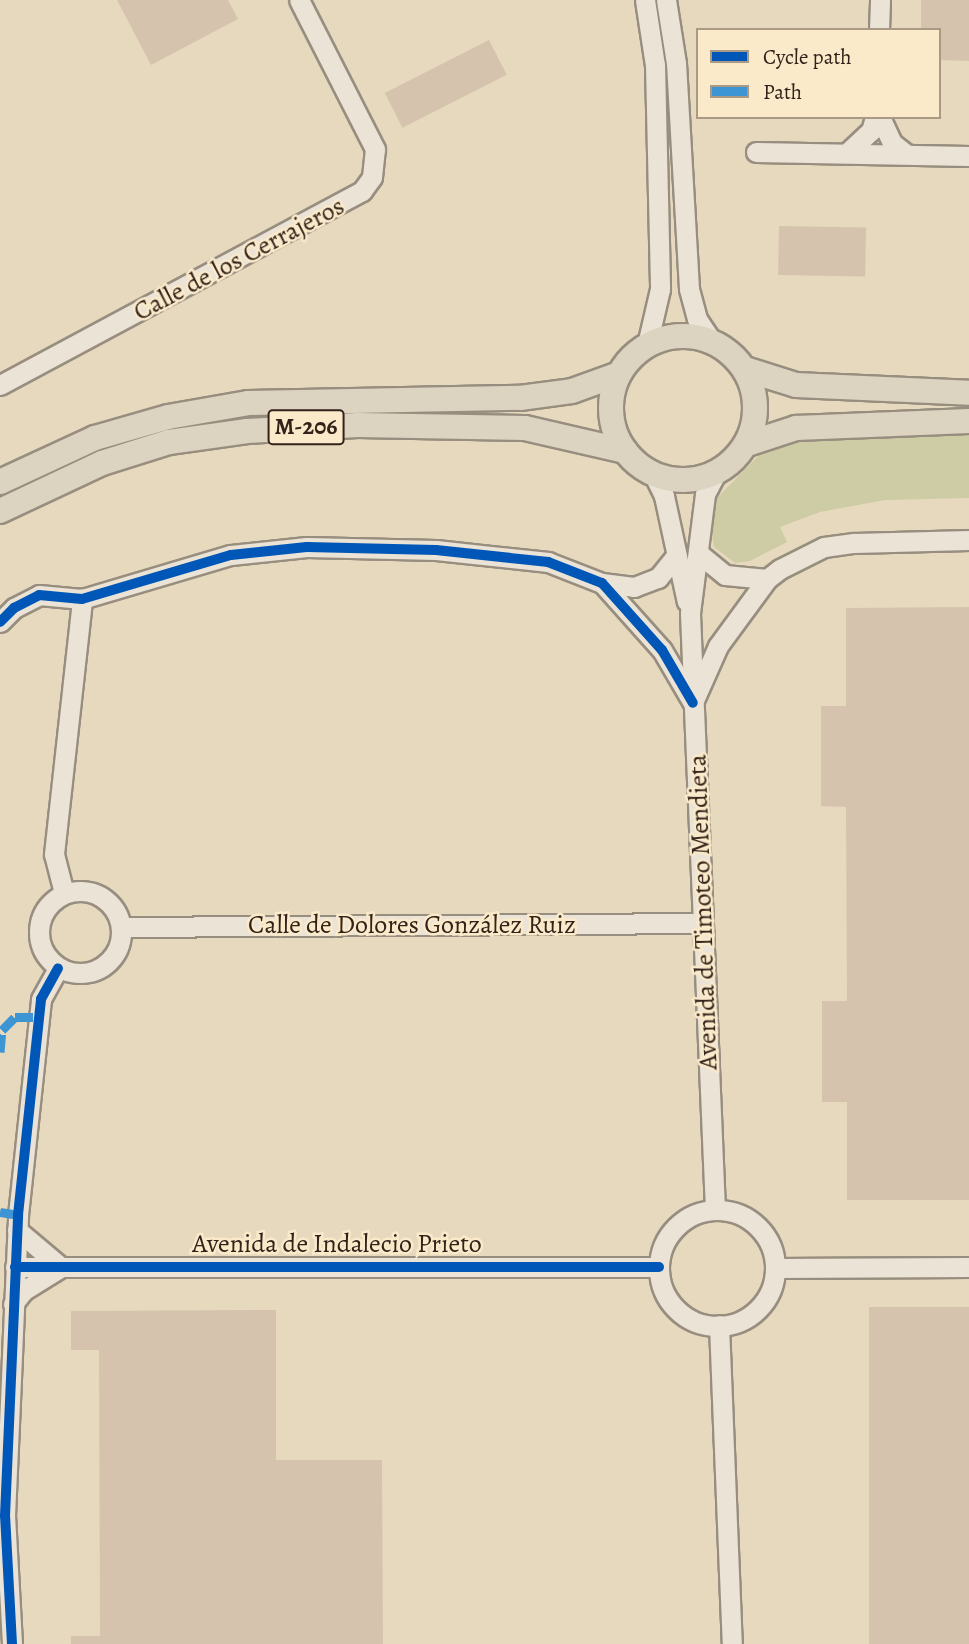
<!DOCTYPE html>
<meta charset="utf-8">
<style>
body{margin:0}
#map{position:relative;width:969px;height:1644px;overflow:hidden;background:#e7d9be;font-family:Alegreya,serif}
div>[style]{position:absolute}
.green>*{inset:0;background:#cdcca4}
.building>*{inset:0;background:#d5c3ae;transform-origin:0 0}
.roads{filter:drop-shadow(2px 0 #988e7f) drop-shadow(-2px 0 #988e7f) drop-shadow(0 2px #988e7f) drop-shadow(0 -2px #988e7f)}
.minor>*{height:19px;margin:-9.5px;padding:0 9.5px;transform-origin:9.5px;border-radius:9.5px;background:#eae3d6}
.minor>.ring{margin:-9.5px;padding:0;box-sizing:content-box;background:none;border:19px solid #eae3d6;border-radius:50%}
.major>*{height:24px;margin:-12px;padding:0 12px;transform-origin:12px;border-radius:12px;background:#ddd3c1}
.major>.ring{margin:-12px;padding:0;box-sizing:content-box;background:none;border:24px solid #ddd3c1;border-radius:50%}
.quiet>*{height:9px;margin-top:-4.5px;transform-origin:0;background:repeating-linear-gradient(90deg,#3d95d4 0 18px,transparent 0 27px)}
.cycleway>*{height:10px;margin:-5px;padding:0 5px;transform-origin:5px;border-radius:5px;background:#0057b8}
span{translate:-50% -50%;white-space:nowrap;text-align:center;line-height:1.15;-webkit-text-stroke:5px #faeaca;paint-order:stroke}
.shield-label span{padding:2px 5px;background:#faeaca;border:2px solid;border-radius:5px;-webkit-text-stroke-width:0}
.shield-label{font-size:24px;color:#32221a;font-weight:700}
.street-label{font-size:26px;color:#32221a}
.legend{position:absolute;left:696px;top:28px;width:245px;height:91px;box-sizing:border-box;background:#faeaca;border:2px solid #aa9a84;margin:0;padding:9px 12px;list-style:none;font-size:21px;color:#32221a}
.legend li{display:flex;align-items:center;gap:14px;height:35px}
.legend b{width:35px;border:2px solid #aa9a84}
</style>
<div id="map">
<div class="green">
<div style="clip-path:polygon(969px 431px,969px 498px,885px 500px,820px 512px,780px 527px,787px 542px,750px 561px,735px 563px,714px 547px,710px 522px,716px 499px,766px 448px,790px 441px)"></div>
</div>
<div class="building">
<div style="clip-path:polygon(117px 0,228px 0,238px 19px,151px 65px)"></div>
<div style="clip-path:polygon(921px 0,969px 0,969px 61px,939px 60px,939px 30px,921px 30px)"></div>
<div style="left:489px;top:40px;width:39px;height:117px;rotate:63deg"></div>
<div style="left:779px;top:226px;width:87px;height:49px;rotate:1deg"></div>
<div style="clip-path:polygon(969px 607px,969px 1200px,847px 1200px,847px 1102px,822px 1102px,822px 1001px,847px 1001px,846px 807px,821px 806px,821px 706px,846px 706px,846px 608px)"></div>
<div style="left:869px;top:1307px;width:100px;height:337px"></div>
<div style="clip-path:polygon(276px 1310px,276px 1460px,382px 1460px,383px 1644px,71px 1644px,71px 1636px,100px 1636px,99px 1350px,71px 1350px,71px 1311px)"></div>
</div>
<div class="roads">
<div class="minor">
<div style="left:645px;top:0;width:66px;rotate:81.3deg"></div>
<div style="left:655px;top:65px;width:224px;rotate:88.7deg"></div>
<div style="left:660px;top:289px;width:57px;rotate:103.1deg"></div>
<div style="left:666px;top:0;width:64px;rotate:81deg"></div>
<div style="left:676px;top:63px;width:226px;rotate:86.7deg"></div>
<div style="left:689px;top:289px;width:31px;rotate:75deg"></div>
<div style="left:697px;top:319px;width:25px;rotate:56deg"></div>
<div style="left:879px;top:30px;width:30px;rotate:-88deg"></div>
<div style="left:880px;top:117px;width:29px;rotate:65deg"></div>
<div style="left:892px;top:143px;width:18px;rotate:38deg"></div>
<div style="left:756px;top:152px;width:213px;rotate:1.1deg"></div>
<div style="left:847px;top:153px;width:33px;rotate:-43deg"></div>
<div style="left:871px;top:131px;width:15px;rotate:-74deg"></div>
<div style="left:0;top:385px;width:411px;rotate:-28.2deg"></div>
<div style="left:362px;top:191px;width:17px;rotate:-54deg"></div>
<div style="left:372px;top:177px;width:28px;rotate:-84deg"></div>
<div style="left:375px;top:149px;width:167px;rotate:-117deg"></div>
<div style="left:653px;top:473px;width:25px;rotate:64deg"></div>
<div style="left:664px;top:496px;width:108px;rotate:77.8deg"></div>
<div style="left:698px;top:553px;width:35px;rotate:39deg"></div>
<div style="left:725px;top:575px;width:42px;rotate:5.4deg"></div>
<div style="left:602px;top:583px;width:32px;rotate:7deg"></div>
<div style="left:634px;top:587px;width:26px;rotate:-21deg"></div>
<div style="left:658px;top:578px;width:28px;rotate:-51deg"></div>
<div style="left:0;top:622px;width:20px;rotate:-45deg"></div>
<div style="left:14px;top:608px;width:28px;rotate:-27deg"></div>
<div style="left:39px;top:595px;width:43px;rotate:5.3deg"></div>
<div style="left:82px;top:599px;width:155px;rotate:-16.5deg"></div>
<div style="left:231px;top:555px;width:76px;rotate:-6deg"></div>
<div style="left:307px;top:547px;width:129px;rotate:1.3deg"></div>
<div style="left:436px;top:550px;width:113px;rotate:6.1deg"></div>
<div style="left:548px;top:562px;width:58px;rotate:21.3deg"></div>
<div style="left:602px;top:583px;width:90px;rotate:48.2deg"></div>
<div style="left:662px;top:650px;width:61px;rotate:59.7deg"></div>
<div style="left:695px;top:698px;width:57px;rotate:-66.1deg"></div>
<div style="left:718px;top:646px;width:83px;rotate:-53.8deg"></div>
<div style="left:767px;top:579px;width:16px;rotate:-38deg"></div>
<div style="left:780px;top:569px;width:49px;rotate:-26.6deg"></div>
<div style="left:824px;top:547px;width:30px;rotate:-8deg"></div>
<div style="left:854px;top:543px;width:115px;rotate:-1.5deg"></div>
<div class="ring" style="left:39px;top:891px;width:63px;height:63px"></div>
<div style="left:64px;top:893px;width:40px;rotate:-104.4deg"></div>
<div style="left:54px;top:854px;width:257px;rotate:-83.7deg"></div>
<div style="left:121px;top:927px;width:582px;rotate:-0.39deg"></div>
<div style="left:715px;top:1210px;width:598px;rotate:-92.4deg"></div>
<div style="left:690px;top:613px;width:120px;rotate:-82.8deg"></div>
<div style="left:705px;top:494px;width:27px;rotate:-62deg"></div>
<div class="ring" style="left:659px;top:1210px;width:97px;height:97px"></div>
<div style="left:17px;top:1230px;width:57px;rotate:40.1deg"></div>
<div style="left:15px;top:1267px;width:644px"></div>
<div style="left:775px;top:1268px;width:194px;rotate:-0.3deg"></div>
<div style="left:13px;top:1304px;width:16px;rotate:-52deg"></div>
<div style="left:23px;top:1291px;width:44px;rotate:-31.9deg"></div>
<div style="left:719px;top:1325px;width:319px;rotate:87.7deg"></div>
<div style="left:12px;top:1644px;width:128px;rotate:-93.1deg"></div>
<div style="left:5px;top:1516px;width:301px;rotate:-87.5deg"></div>
<div style="left:18px;top:1215px;width:217px;rotate:-83.9deg"></div>
<div style="left:41px;top:999px;width:35px;rotate:-61deg"></div>
</div>
<div class="major">
<div class="ring" style="left:611px;top:336px;width:120px;height:120px"></div>
<div style="left:745px;top:369px;width:53px;rotate:17.4deg"></div>
<div style="left:796px;top:385px;width:173px;rotate:2.6deg"></div>
<div style="left:747px;top:444px;width:52px;rotate:-18.1deg"></div>
<div style="left:796px;top:428px;width:173px;rotate:-2.3deg"></div>
<div style="left:0;top:482px;width:105px;rotate:-24.9deg"></div>
<div style="left:95px;top:438px;width:76px;rotate:-16deg"></div>
<div style="left:168px;top:417px;width:81px;rotate:-9.9deg"></div>
<div style="left:248px;top:403px;width:272px;rotate:-1.1deg"></div>
<div style="left:520px;top:398px;width:52px;rotate:-7.7deg"></div>
<div style="left:572px;top:391px;width:50px;rotate:-19.9deg"></div>
<div style="left:0;top:511px;width:113px;rotate:-25.2deg"></div>
<div style="left:102px;top:463px;width:70px;rotate:-17.4deg"></div>
<div style="left:169px;top:442px;width:79px;rotate:-8deg"></div>
<div style="left:247px;top:431px;width:111px;rotate:-3.1deg"></div>
<div style="left:358px;top:425px;width:167px;rotate:1deg"></div>
<div style="left:525px;top:428px;width:103px;rotate:13deg"></div>
</div>
</div>
<div class="quiet">
<div style="left:0;top:1052px;width:22px;rotate:-85deg"></div>
<div style="left:2px;top:1030px;width:18px;rotate:-45deg"></div>
<div style="left:15px;top:1017px;width:23px"></div>
<div style="left:0;top:1212px;width:18px;rotate:9deg"></div>
</div>
<div class="cycleway">
<div style="left:0;top:622px;width:20px;rotate:-45deg"></div>
<div style="left:14px;top:608px;width:28px;rotate:-27deg"></div>
<div style="left:39px;top:595px;width:43px;rotate:5.3deg"></div>
<div style="left:82px;top:599px;width:155px;rotate:-16.5deg"></div>
<div style="left:231px;top:555px;width:76px;rotate:-6deg"></div>
<div style="left:307px;top:547px;width:129px;rotate:1.3deg"></div>
<div style="left:436px;top:550px;width:113px;rotate:6.1deg"></div>
<div style="left:548px;top:562px;width:58px;rotate:21.3deg"></div>
<div style="left:602px;top:583px;width:90px;rotate:48.2deg"></div>
<div style="left:662px;top:650px;width:61px;rotate:59.7deg"></div>
<div style="left:15px;top:1267px;width:644px"></div>
<div style="left:12px;top:1644px;width:128px;rotate:-93.1deg"></div>
<div style="left:5px;top:1516px;width:301px;rotate:-87.5deg"></div>
<div style="left:18px;top:1215px;width:217px;rotate:-83.9deg"></div>
<div style="left:41px;top:999px;width:35px;rotate:-61deg"></div>
</div>
<div class="shield-label">
<span style="left:306px;top:427px">M-206</span>
</div>
<div class="street-label">
<span style="left:239px;top:259px;rotate:-28deg">Calle de los Cerrajeros</span>
<span style="left:703px;top:912px;rotate:-92deg">Avenida de Timoteo Mendieta</span>
<span style="left:412px;top:925px">Calle de Dolores González Ruiz</span>
<span style="left:337px;top:1244px">Avenida de Indalecio Prieto</span>
</div>
<ul class="legend">
<li><b style="height:9px;background:#0057b8"></b>Cycle path</li>
<li><b style="height:9px;background:#3d95d4"></b>Path</li>
</ul>
</div>
